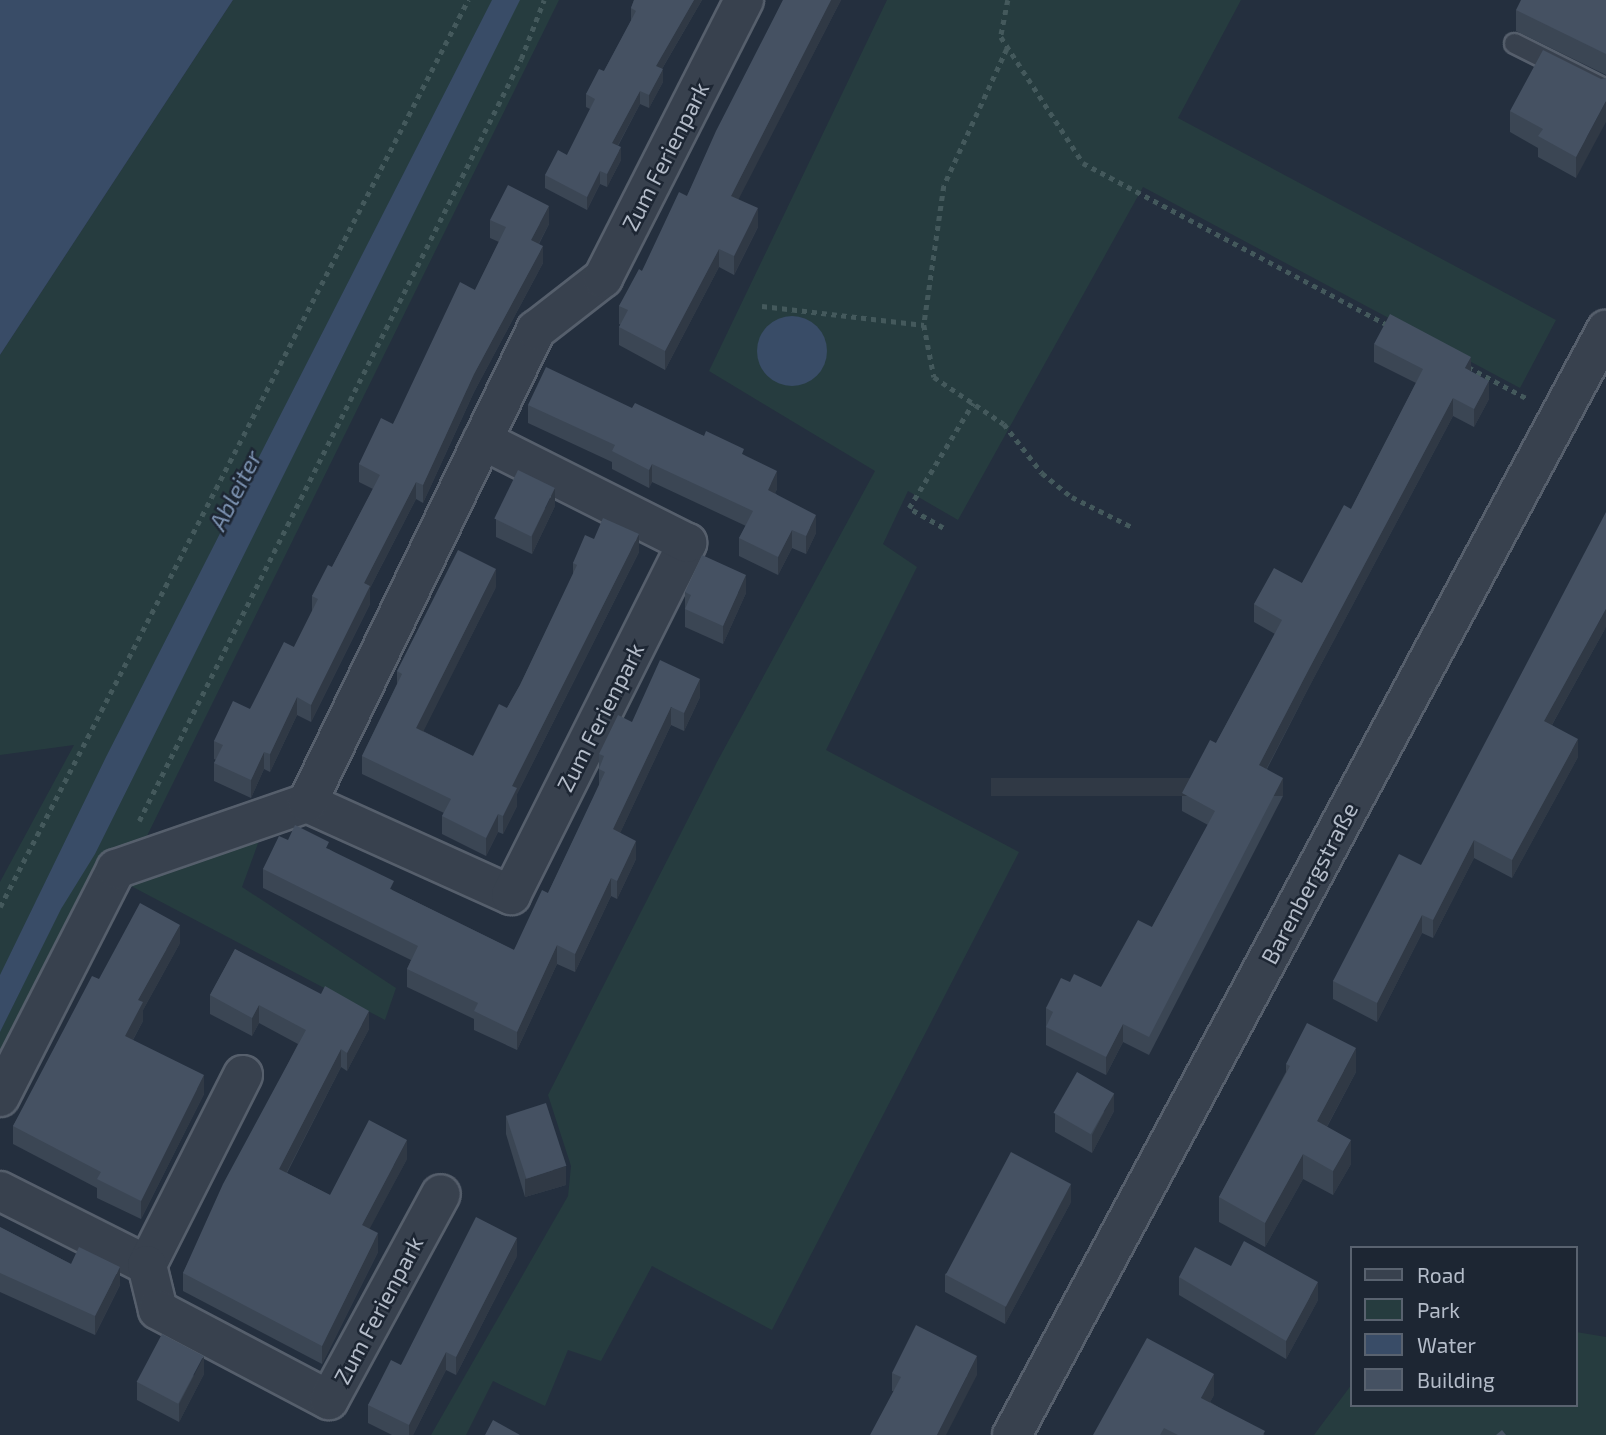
<!DOCTYPE html>
<meta charset="utf-8">
<style>
body{margin:0}
#map{position:relative;width:1606px;height:1435px;overflow:hidden;background:#242f3e;font-family:"Exo 2",sans-serif}
div>[style]{position:absolute}
.green>*{inset:0;background:#263c3f}
.water>*{inset:0;background:#394c67}
.round{border-radius:50%}
.path>*{height:4.5px;margin-top:-2.25px;transform-origin:0;background:repeating-linear-gradient(90deg,#44595c 0 5px,transparent 0 10px)}
.roads{filter:drop-shadow(2px 0 #565f6c) drop-shadow(-2px 0 #565f6c) drop-shadow(0 2px #565f6c) drop-shadow(0 -2px #565f6c)}
.service>*{height:19px;margin:-9.5px;padding:0 9.5px;transform-origin:9.5px;border-radius:9.5px;background:#38414e}
.minor>*{height:38px;margin:-19px;padding:0 19px;transform-origin:19px;border-radius:19px;background:#38414e}
.tertiary>*{height:38px;margin:-19px;padding:0 19px;transform-origin:19px;border-radius:19px;background:#38414e}
.wall>*{inset:0;background:#3b4654}
.shaded-wall>*{inset:0;background:#303945;transform-origin:0 0}
.building>*{inset:0;background:#455162;transform-origin:0 0}
span{translate:-50% -50%;white-space:nowrap;text-align:center;line-height:1.15;-webkit-text-stroke:5px #1d2633;paint-order:stroke}
.street-label{font-size:23px;color:#b4bcc9}
.water-label{font-size:24px;color:#7c92b1;font-style:italic}
.legend{position:absolute;left:1350px;top:1246px;width:228px;height:161px;box-sizing:border-box;background:#1d2633;border:2px solid #59626f;margin:0;padding:9px 12px;list-style:none;font-size:21px;color:#b4bcc9}
.legend li{display:flex;align-items:center;gap:14px;height:35px}
.legend b{width:35px;border:2px solid #59626f}
</style>
<div id="map">
<div class="green">
<div style="clip-path:polygon(233px 0,559px 0,142px 846px,0 1082px,0 882px,74px 745px,0 755px,0 355px)"></div>
<div style="clip-path:polygon(887px 0,1241px 0,1178px 118px,1556px 320px,1520px 388px,1143px 187px,958px 520px,908px 491px,883px 544px,917px 567px,826px 750px,1019px 852px,772px 1330px,652px 1266px,601px 1361px,568px 1350px,545px 1406px,493px 1381px,466px 1435px,431px 1435px,568px 1196px,571px 1166px,548px 1095px,717px 762px,875px 471px,709px 371px)"></div>
<div style="clip-path:polygon(260px 838px,242px 887px,396px 988px,385px 1020px,131px 886px,134px 877px)"></div>
<div style="clip-path:polygon(1576px 1332px,1606px 1337px,1606px 1435px,1314px 1435px,1352px 1384px,1352px 1405px,1576px 1405px)"></div>
</div>
<div class="water">
<div style="clip-path:polygon(0 0,233px 0,0 355px)"></div>
<div style="clip-path:polygon(492px 0,520px 0,95px 854px,61px 909px,0 1032px,0 975px,106px 757px)"></div>
<div class="round" style="left:757px;top:316px;width:70px;height:70px"></div>
</div>
<div class="path">
<div style="left:1008px;top:0;width:38px;rotate:101deg"></div>
<div style="left:1001px;top:37px;width:150px;rotate:56.9deg"></div>
<div style="left:1083px;top:163px;width:347px;rotate:28deg"></div>
<div style="left:1007px;top:49px;width:151px;rotate:114.7deg"></div>
<div style="left:944px;top:186px;width:140px;rotate:98.2deg"></div>
<div style="left:924px;top:325px;width:53px;rotate:79.1deg"></div>
<div style="left:934px;top:377px;width:84px;rotate:33.9deg"></div>
<div style="left:1004px;top:424px;width:62px;rotate:52.2deg"></div>
<div style="left:1042px;top:473px;width:38px;rotate:39deg"></div>
<div style="left:1072px;top:497px;width:69px;rotate:26.6deg"></div>
<div style="left:762px;top:306px;width:163px;rotate:6.7deg"></div>
<div style="left:1468px;top:367px;width:68px;rotate:28.1deg"></div>
<div style="left:943px;top:528px;width:39px;rotate:-150deg"></div>
<div style="left:909px;top:508px;width:123px;rotate:-58.6deg"></div>
<div style="left:139px;top:821px;width:852px;rotate:-63.37deg"></div>
<div style="left:521px;top:59px;width:63px;rotate:-68.7deg"></div>
<div style="left:0;top:907px;width:1021px;rotate:-62.71deg"></div>
</div>
<div class="roads">
<div class="service">
<div style="left:1514px;top:43px;width:103px;rotate:26.6deg"></div>
</div>
<div class="minor">
<div style="left:307px;top:803px;width:224px;rotate:24.3deg"></div>
<div style="left:511px;top:895px;width:394px;rotate:-63.4deg"></div>
<div style="left:687px;top:543px;width:229px;rotate:-153.3deg"></div>
<div style="left:0;top:1097px;width:256px;rotate:-63deg"></div>
<div style="left:116px;top:869px;width:202px;rotate:-19.1deg"></div>
<div style="left:307px;top:803px;width:526px;rotate:-64.17deg"></div>
<div style="left:536px;top:330px;width:85px;rotate:-37.8deg"></div>
<div style="left:603px;top:278px;width:312px;rotate:-63.1deg"></div>
<div style="left:0;top:1191px;width:165px;rotate:26.7deg"></div>
<div style="left:147px;top:1265px;width:213px;rotate:-63.2deg"></div>
<div style="left:147px;top:1265px;width:46px;rotate:76.3deg"></div>
<div style="left:158px;top:1310px;width:193px;rotate:27.8deg"></div>
<div style="left:329px;top:1400px;width:234px;rotate:-61.5deg"></div>
</div>
<div class="tertiary">
<div style="left:1012px;top:1435px;width:1255px;rotate:-61.74deg"></div>
</div>
</div>
<div class="wall">
<div style="clip-path:polygon(634px 0,702px 0,662px 69px,663px 82px,649px 108px,640px 104px,618px 146px,621px 160px,607px 187px,600px 184px,587px 210px,545px 188px,545px 175px,567px 155px,590px 109px,586px 107px,586px 94px,604px 71px,631px 21px,631px 8px)"></div>
<div style="clip-path:polygon(783px 0,841px 0,738px 199px,758px 227px,734px 275px,719px 267px,665px 370px,619px 345px,619px 327px,621px 325px,619px 324px,619px 306px,642px 271px,687px 196px)"></div>
<div style="clip-path:polygon(1606px 0,1606px 75px,1516px 31px,1516px 10px)"></div>
<div style="clip-path:polygon(1601px 79px,1576px 178px,1538px 157px,1538px 148px,1510px 132px,1510px 111px)"></div>
<div style="clip-path:polygon(490px 220px,549px 224px,539px 244px,543px 263px,474px 392px,423px 503px,416px 499px,370px 588px,370px 604px,311px 722px,297px 715px,270px 772px,264px 769px,251px 798px,214px 781px,214px 763px,216px 760px,214px 759px,214px 741px,250px 709px,294px 647px,312px 611px,312px 596px,332px 567px,373px 489px,359px 482px,359px 464px,393px 424px,475px 290px,499px 242px,490px 238px)"></div>
<div style="clip-path:polygon(1374px 344px,1471px 371px,1489px 399px,1474px 427px,1453px 416px,1309px 687px,1267px 769px,1283px 796px,1149px 1055px,1123px 1042px,1106px 1075px,1046px 1045px,1046px 1008px,1070px 982px,1101px 987px,1152px 927px,1208px 825px,1182px 811px,1182px 793px,1216px 743px,1275px 634px,1254px 622px,1254px 604px,1302px 583px,1351px 509px,1416px 383px,1374px 362px)"></div>
<div style="clip-path:polygon(528px 405px,632px 408px,704px 436px,744px 455px,777px 489px,775px 493px,816px 533px,806px 554px,792px 548px,778px 575px,739px 556px,739px 538px,746px 526px,652px 482px,649px 488px,612px 469px,612px 462px,528px 423px)"></div>
<div style="clip-path:polygon(555px 506px,532px 554px,496px 537px,496px 519px)"></div>
<div style="clip-path:polygon(594px 539px,639px 552px,517px 794px,517px 806px,503px 834px,498px 832px,486px 856px,442px 834px,442px 816px,444px 813px,362px 774px,362px 756px,397px 684px,397px 671px,496px 587px,423px 731px,473px 756px,507px 708px,520px 685px,573px 575px,573px 563px)"></div>
<div style="clip-path:polygon(685px 592px,746px 593px,723px 644px,685px 627px)"></div>
<div style="clip-path:polygon(1606px 627px,1552px 725px,1578px 757px,1512px 878px,1474px 858px,1433px 938px,1422px 933px,1377px 1022px,1333px 999px,1333px 981px)"></div>
<div style="clip-path:polygon(700px 697px,684px 731px,671px 725px,620px 833px,636px 859px,617px 899px,611px 896px,575px 972px,557px 964px,517px 1050px,474px 1030px,474px 1019px,407px 987px,407px 969px,411px 960px,263px 888px,263px 869px,288px 840px,329px 849px,394px 891px,514px 950px,548px 893px,599px 786px,599px 754px,632px 722px)"></div>
<div style="clip-path:polygon(180px 943px,143px 1010px,143px 1021px,133px 1040px,204px 1094px,141px 1219px,97px 1198px,97px 1188px,13px 1144px,13px 1126px,99px 979px)"></div>
<div style="clip-path:polygon(235px 949px,369px 1029px,347px 1071px,341px 1067px,287px 1173px,330px 1195px,407px 1159px,369px 1229px,378px 1252px,322px 1364px,183px 1291px,183px 1273px,298px 1044px,259px 1023px,252px 1036px,210px 1014px,210px 995px)"></div>
<div style="clip-path:polygon(1286px 1064px,1356px 1072px,1327px 1127px,1351px 1164px,1333px 1195px,1303px 1179px,1265px 1247px,1219px 1222px,1219px 1197px,1286px 1072px)"></div>
<div style="clip-path:polygon(1114px 1111px,1092px 1153px,1055px 1132px,1055px 1114px)"></div>
<div style="clip-path:polygon(506px 1115px,566px 1185px,525px 1197px,506px 1134px)"></div>
<div style="clip-path:polygon(1071px 1202px,1005px 1324px,945px 1292px,945px 1274px)"></div>
<div style="clip-path:polygon(0 1227px,71px 1264px,120px 1285px,95px 1335px,0 1292px)"></div>
<div style="clip-path:polygon(517px 1256px,456px 1375px,446px 1370px,413px 1435px,392px 1435px,368px 1423px,368px 1405px,401px 1365px)"></div>
<div style="clip-path:polygon(1231px 1266px,1318px 1300px,1286px 1359px,1179px 1295px,1179px 1277px)"></div>
<div style="clip-path:polygon(892px 1373px,977px 1375px,893px 1391px,892px 1391px)"></div>
<div style="clip-path:polygon(204px 1374px,179px 1422px,137px 1400px,137px 1382px)"></div>
<div style="clip-path:polygon(1214px 1395px,1210px 1402px,1265px 1435px,1093px 1435px)"></div>
</div>
<div class="shaded-wall">
<div style="clip-path:polygon(694px 0,702px 0,656px 79px,656px 66px)"></div>
<div style="clip-path:polygon(831px 0,841px 0,731px 214px,731px 196px)"></div>
<div style="clip-path:polygon(663px 69px,663px 82px,649px 108px,649px 95px)"></div>
<div style="clip-path:polygon(640px 91px,640px 104px,612px 156px,612px 143px)"></div>
<div style="clip-path:polygon(1606px 101px,1606px 122px,1576px 178px,1576px 157px)"></div>
<div style="clip-path:polygon(621px 147px,621px 160px,607px 187px,607px 174px)"></div>
<div style="clip-path:polygon(600px 171px,600px 184px,587px 210px,587px 197px)"></div>
<div style="clip-path:polygon(549px 206px,549px 224px,531px 258px,531px 240px)"></div>
<div style="clip-path:polygon(758px 208px,758px 227px,734px 275px,734px 256px)"></div>
<div style="clip-path:polygon(543px 246px,543px 263px,474px 392px,423px 503px,423px 485px,474px 374px)"></div>
<div style="clip-path:polygon(719px 249px,719px 267px,665px 370px,665px 351px)"></div>
<div style="clip-path:polygon(1471px 357px,1471px 375px,1465px 368px)"></div>
<div style="clip-path:polygon(1489px 381px,1489px 399px,1474px 427px,1474px 409px)"></div>
<div style="clip-path:polygon(1453px 398px,1453px 416px,1309px 687px,1259px 783px,1259px 765px,1309px 669px)"></div>
<div style="clip-path:polygon(652px 464px,652px 482px,649px 488px,649px 470px)"></div>
<div style="clip-path:polygon(777px 471px,777px 489px,768px 508px,768px 490px)"></div>
<div style="clip-path:polygon(416px 482px,416px 499px,370px 588px,370px 604px,311px 722px,311px 705px,364px 583px)"></div>
<div style="clip-path:polygon(555px 488px,555px 506px,532px 554px,532px 536px)"></div>
<div style="clip-path:polygon(816px 515px,816px 533px,806px 554px,806px 536px)"></div>
<div style="clip-path:polygon(792px 530px,792px 548px,778px 575px,778px 557px)"></div>
<div style="clip-path:polygon(639px 534px,639px 552px,517px 794px,517px 806px,503px 834px,503px 816px,512px 786px)"></div>
<div style="clip-path:polygon(496px 569px,496px 587px,416px 746px,416px 728px)"></div>
<div style="clip-path:polygon(746px 575px,746px 593px,723px 644px,723px 626px)"></div>
<div style="clip-path:polygon(1606px 609px,1606px 627px,1544px 739px,1544px 721px)"></div>
<div style="clip-path:polygon(700px 679px,700px 697px,684px 731px,684px 713px)"></div>
<div style="clip-path:polygon(297px 697px,297px 715px,270px 772px,270px 754px)"></div>
<div style="clip-path:polygon(671px 707px,671px 725px,613px 848px,613px 829px)"></div>
<div style="clip-path:polygon(1578px 739px,1578px 757px,1512px 878px,1512px 860px)"></div>
<div style="clip-path:polygon(264px 752px,264px 769px,251px 798px,251px 780px)"></div>
<div style="left:1283px;top:778px;width:18px;height:292px;rotate:90deg"></div>
<div style="clip-path:polygon(498px 814px,498px 832px,486px 856px,486px 838px)"></div>
<div style="clip-path:polygon(1474px 840px,1474px 858px,1433px 938px,1433px 920px)"></div>
<div style="clip-path:polygon(636px 841px,636px 859px,617px 899px,617px 881px)"></div>
<div style="clip-path:polygon(611px 878px,611px 896px,575px 972px,575px 954px)"></div>
<div style="clip-path:polygon(1422px 915px,1422px 933px,1377px 1022px,1377px 1003px)"></div>
<div style="clip-path:polygon(180px 925px,180px 943px,143px 1010px,143px 1021px,125px 1054px,125px 1036px,138px 1000px)"></div>
<div style="clip-path:polygon(557px 945px,557px 964px,517px 1050px,517px 1032px)"></div>
<div style="clip-path:polygon(259px 1005px,259px 1023px,252px 1036px,252px 1018px)"></div>
<div style="clip-path:polygon(369px 1011px,369px 1029px,347px 1071px,347px 1053px)"></div>
<div style="clip-path:polygon(1123px 1024px,1123px 1042px,1106px 1075px,1106px 1057px)"></div>
<div style="clip-path:polygon(1356px 1048px,1356px 1072px,1317px 1145px,1317px 1121px)"></div>
<div style="clip-path:polygon(341px 1049px,341px 1067px,279px 1187px,279px 1169px)"></div>
<div style="clip-path:polygon(204px 1075px,204px 1094px,141px 1219px,141px 1201px)"></div>
<div style="clip-path:polygon(1114px 1093px,1114px 1111px,1092px 1153px,1092px 1135px)"></div>
<div style="clip-path:polygon(407px 1140px,407px 1159px,362px 1243px,362px 1225px)"></div>
<div style="clip-path:polygon(1351px 1140px,1351px 1164px,1333px 1195px,1333px 1171px)"></div>
<div style="clip-path:polygon(1303px 1154px,1303px 1179px,1265px 1247px,1265px 1223px)"></div>
<div style="clip-path:polygon(566px 1166px,566px 1185px,525px 1197px,525px 1179px)"></div>
<div style="clip-path:polygon(1071px 1184px,1071px 1202px,1005px 1324px,1005px 1305px)"></div>
<div style="clip-path:polygon(378px 1233px,378px 1252px,322px 1364px,322px 1346px)"></div>
<div style="clip-path:polygon(517px 1238px,517px 1256px,456px 1375px,456px 1357px)"></div>
<div style="clip-path:polygon(120px 1267px,120px 1285px,95px 1335px,95px 1316px)"></div>
<div style="clip-path:polygon(1318px 1282px,1318px 1300px,1286px 1359px,1286px 1341px)"></div>
<div style="clip-path:polygon(446px 1352px,446px 1370px,413px 1435px,409px 1435px,409px 1425px)"></div>
<div style="clip-path:polygon(204px 1356px,204px 1374px,179px 1422px,179px 1404px)"></div>
<div style="clip-path:polygon(977px 1356px,977px 1375px,946px 1435px,937px 1435px)"></div>
<div style="clip-path:polygon(1214px 1374px,1214px 1395px,1201px 1419px,1201px 1398px)"></div>
</div>
<div class="building">
<div style="clip-path:polygon(634px 0,694px 0,656px 66px,663px 69px,649px 95px,640px 91px,612px 143px,621px 147px,607px 174px,600px 171px,587px 197px,545px 175px,558px 150px,567px 155px,595px 99px,586px 94px,599px 69px,604px 71px,636px 11px,631px 8px)"></div>
<div style="clip-path:polygon(783px 0,831px 0,731px 196px,758px 208px,734px 256px,719px 249px,665px 351px,619px 327px,628px 310px,619px 306px,639px 269px,642px 271px,679px 192px,687px 196px,716px 131px)"></div>
<div style="clip-path:polygon(1521px 0,1606px 0,1606px 54px,1516px 10px)"></div>
<div style="clip-path:polygon(1543px 50px,1601px 79px,1606px 78px,1606px 101px,1576px 157px,1538px 136px,1543px 129px,1510px 111px)"></div>
<div style="clip-path:polygon(508px 185px,549px 206px,531px 240px,543px 246px,474px 374px,423px 485px,416px 482px,364px 583px,370px 586px,311px 705px,297px 697px,270px 754px,264px 752px,251px 780px,214px 763px,223px 745px,214px 741px,233px 701px,250px 709px,284px 642px,294px 647px,318px 599px,312px 596px,328px 565px,332px 567px,380px 475px,359px 464px,381px 418px,393px 424px,460px 282px,475px 290px,506px 227px,490px 220px)"></div>
<div style="clip-path:polygon(1390px 314px,1471px 357px,1465px 368px,1489px 381px,1474px 409px,1453px 398px,1309px 669px,1259px 765px,1283px 778px,1149px 1037px,1123px 1024px,1106px 1057px,1046px 1027px,1053px 1012px,1046px 1008px,1061px 978px,1070px 982px,1074px 974px,1101px 987px,1138px 920px,1152px 927px,1215px 811px,1182px 793px,1210px 740px,1216px 743px,1282px 620px,1254px 604px,1274px 568px,1302px 583px,1344px 505px,1351px 509px,1423px 369px,1374px 344px)"></div>
<div style="clip-path:polygon(546px 367px,632px 408px,635px 403px,704px 436px,706px 431px,744px 449px,742px 454px,777px 471px,768px 490px,816px 515px,806px 536px,792px 530px,778px 557px,739px 538px,753px 511px,652px 464px,649px 470px,612px 451px,615px 445px,528px 405px)"></div>
<div style="left:518px;top:470px;width:41px;height:54px;rotate:26deg"></div>
<div style="clip-path:polygon(1606px 512px,1606px 609px,1544px 721px,1578px 739px,1512px 860px,1474px 840px,1433px 920px,1422px 915px,1377px 1003px,1333px 981px,1399px 854px,1421px 865px)"></div>
<div style="clip-path:polygon(603px 518px,639px 534px,512px 786px,517px 788px,503px 816px,498px 814px,486px 838px,442px 816px,451px 799px,362px 756px,402px 674px,397px 671px,458px 550px,496px 569px,416px 728px,473px 756px,499px 704px,507px 708px,520px 685px,577px 565px,573px 563px,585px 535px,594px 539px)"></div>
<div style="clip-path:polygon(702px 555px,746px 575px,723px 626px,685px 609px,691px 595px,685px 592px)"></div>
<div style="clip-path:polygon(660px 660px,700px 679px,684px 713px,671px 707px,613px 829px,636px 841px,617px 881px,611px 878px,575px 954px,557px 945px,517px 1032px,474px 1011px,478px 1003px,407px 969px,418px 946px,263px 869px,279px 836px,288px 840px,295px 825px,329px 842px,326px 848px,394px 881px,390px 889px,514px 950px,542px 890px,548px 893px,605px 772px,599px 769px,604px 756px,599px 754px,618px 715px,632px 722px)"></div>
<div style="clip-path:polygon(140px 903px,180px 925px,138px 1000px,143px 1002px,125px 1036px,204px 1075px,141px 1201px,97px 1179px,101px 1172px,13px 1126px,92px 976px,99px 979px)"></div>
<div style="clip-path:polygon(235px 949px,321px 994px,325px 986px,369px 1011px,347px 1053px,341px 1049px,279px 1169px,330px 1195px,369px 1120px,407px 1140px,362px 1225px,378px 1233px,322px 1346px,183px 1273px,223px 1184px,306px 1030px,259px 1005px,252px 1018px,210px 995px)"></div>
<div style="clip-path:polygon(1307px 1023px,1356px 1048px,1317px 1121px,1351px 1140px,1333px 1171px,1303px 1154px,1265px 1223px,1219px 1197px,1290px 1066px,1286px 1064px)"></div>
<div style="left:1077px;top:1072px;width:43px;height:47px;rotate:30deg"></div>
<div style="left:546px;top:1103px;width:66px;height:42px;rotate:72deg"></div>
<div style="left:1011px;top:1152px;width:68px;height:139px;rotate:28deg"></div>
<div style="clip-path:polygon(476px 1217px,517px 1238px,456px 1357px,446px 1352px,409px 1425px,368px 1405px,391px 1360px,401px 1365px)"></div>
<div style="clip-path:polygon(0 1227px,71px 1264px,79px 1247px,120px 1267px,95px 1316px,0 1273px)"></div>
<div style="clip-path:polygon(1244px 1241px,1318px 1282px,1286px 1341px,1179px 1277px,1195px 1247px,1231px 1266px)"></div>
<div style="clip-path:polygon(916px 1325px,977px 1356px,937px 1435px,870px 1435px,901px 1377px,892px 1373px)"></div>
<div style="left:162px;top:1334px;width:47px;height:54px;rotate:28deg"></div>
<div style="clip-path:polygon(1147px 1338px,1214px 1374px,1201px 1398px,1265px 1431px,1263px 1435px,1178px 1435px,1164px 1428px,1160px 1435px,1093px 1435px)"></div>
<div style="clip-path:polygon(493px 1420px,520px 1435px,485px 1435px)"></div>
<div style="clip-path:polygon(1502px 1430px,1506px 1435px,1496px 1435px)"></div>
</div>
<div class="street-label">
<span style="left:665px;top:156px;rotate:-63deg">Zum Ferienpark</span>
<span style="left:600px;top:717px;rotate:-63deg">Zum Ferienpark</span>
<span style="left:1309px;top:883px;rotate:-62deg">Barenbergstraße</span>
<span style="left:378px;top:1310px;rotate:-62deg">Zum Ferienpark</span>
</div>
<div class="water-label">
<span style="left:235px;top:490px;rotate:-63deg">Ableiter</span>
</div>
<ul class="legend">
<li><b style="height:9px;background:#38414e"></b>Road</li>
<li><b style="height:19px;background:#263c3f"></b>Park</li>
<li><b style="height:19px;background:#394c67"></b>Water</li>
<li><b style="height:19px;background:#455162"></b>Building</li>
</ul>
</div>
